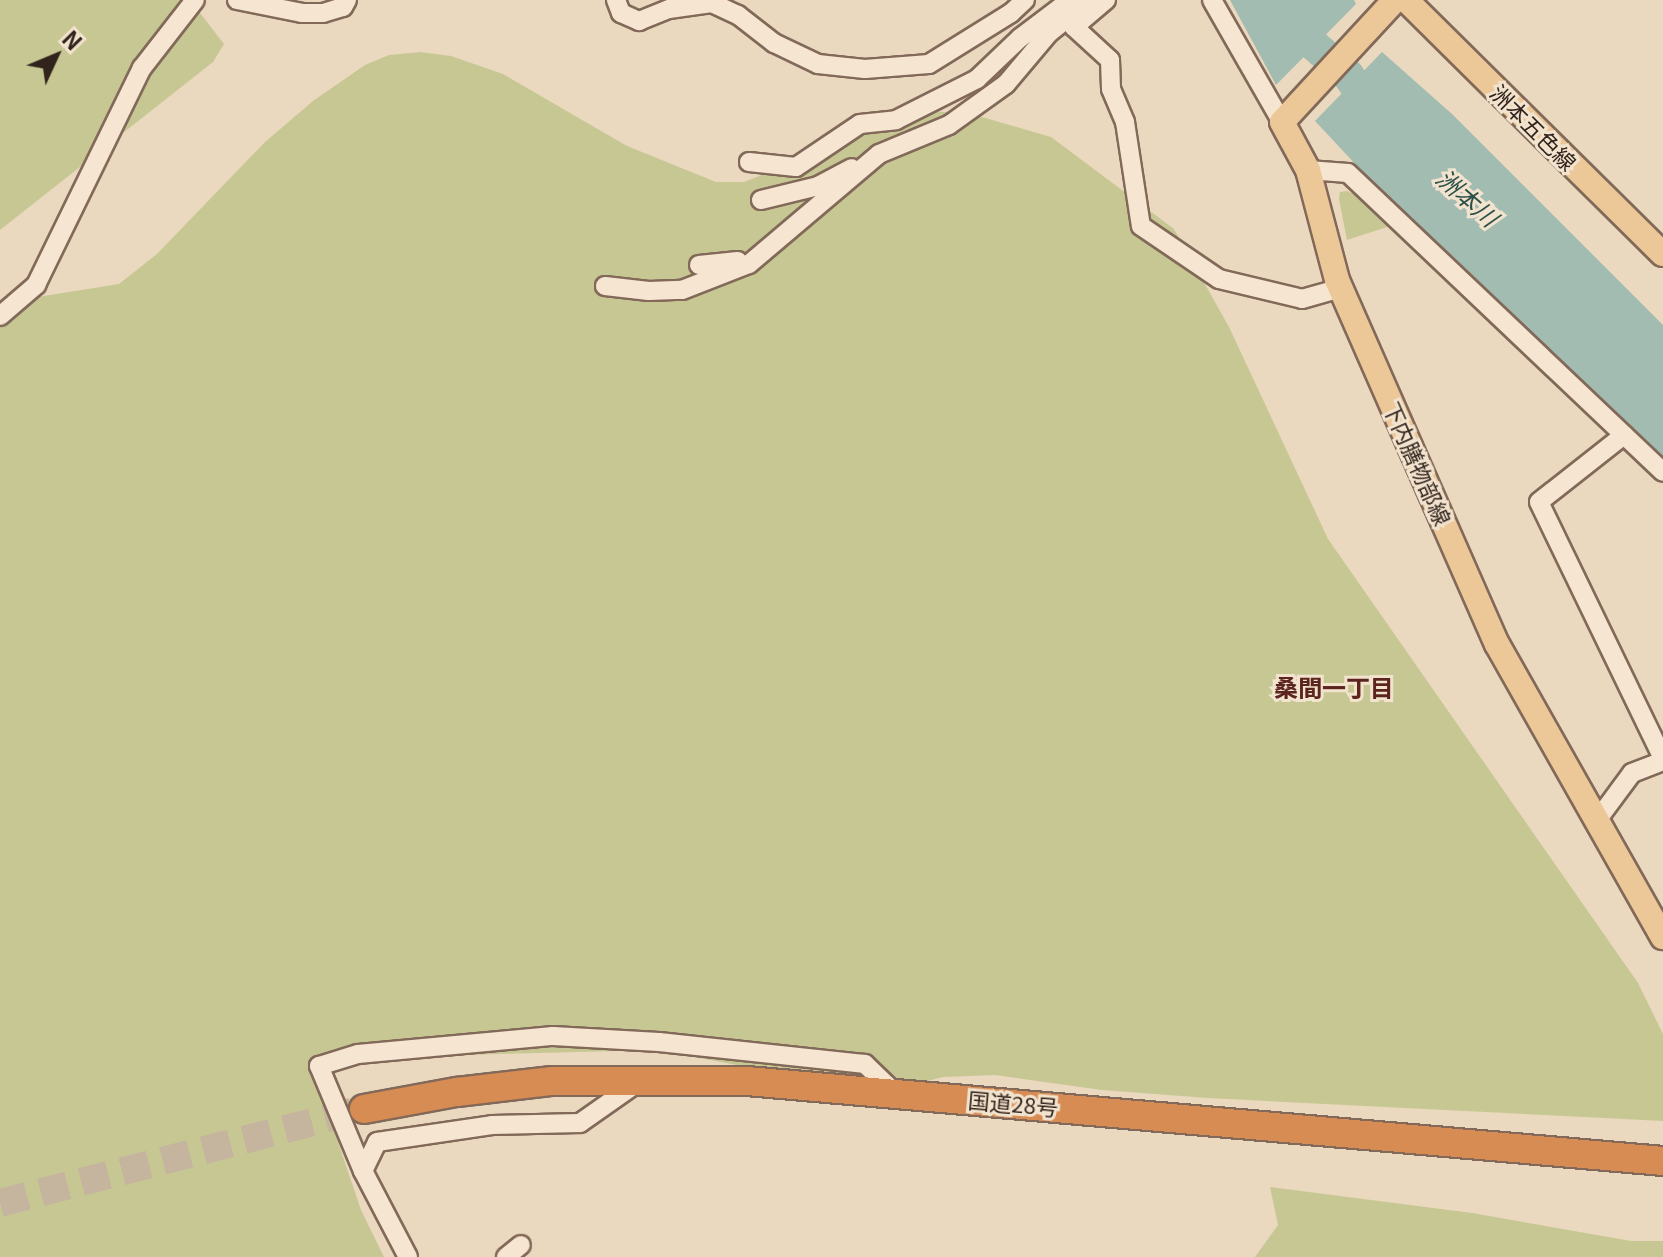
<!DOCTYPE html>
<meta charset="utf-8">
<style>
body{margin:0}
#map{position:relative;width:1663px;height:1257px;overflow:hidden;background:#ead8bf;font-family:Georgia,"Noto Sans JP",serif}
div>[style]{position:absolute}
.green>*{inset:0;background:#c7c794}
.water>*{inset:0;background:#a2bcb1}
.river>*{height:32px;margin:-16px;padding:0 16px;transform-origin:16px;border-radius:16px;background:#a2bcb1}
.highway-tunnel>*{height:28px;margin-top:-14px;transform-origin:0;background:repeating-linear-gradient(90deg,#c5b49e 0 28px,transparent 0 42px)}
.roads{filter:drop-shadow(2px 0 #826959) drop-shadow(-2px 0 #826959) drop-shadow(0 2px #826959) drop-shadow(0 -2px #826959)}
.minor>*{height:18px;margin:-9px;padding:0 9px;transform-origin:9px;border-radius:9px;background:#f6e6d1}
.major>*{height:24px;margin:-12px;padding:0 12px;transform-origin:12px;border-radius:12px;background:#ecc798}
.highway>*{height:28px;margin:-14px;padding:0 14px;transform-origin:14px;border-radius:14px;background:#d68c53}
span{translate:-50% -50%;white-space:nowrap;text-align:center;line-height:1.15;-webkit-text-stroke:6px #f2e3ce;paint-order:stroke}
.street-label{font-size:22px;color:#32241c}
.water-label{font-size:24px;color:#2c514a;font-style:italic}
.neighbourhood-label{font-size:24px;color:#5c241e;font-weight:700}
.north{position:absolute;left:16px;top:16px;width:80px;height:80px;-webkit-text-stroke:6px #f2e3ce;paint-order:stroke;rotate:46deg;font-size:22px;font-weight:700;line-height:32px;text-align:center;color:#32241c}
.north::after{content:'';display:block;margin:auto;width:28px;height:36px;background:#32241c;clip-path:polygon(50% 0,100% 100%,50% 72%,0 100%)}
</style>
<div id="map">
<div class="green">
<div style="clip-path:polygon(0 0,183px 0,200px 13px,224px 44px,213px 62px,0 230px)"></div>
<div style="clip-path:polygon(420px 52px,451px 56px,503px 74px,627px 146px,716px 182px,744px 182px,778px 169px,868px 123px,923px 110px,975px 115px,1051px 137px,1174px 229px,1229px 327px,1328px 539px,1638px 983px,1663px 1034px,1663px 1121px,1208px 1098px,1102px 1090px,995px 1075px,943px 1077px,905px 1087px,840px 1084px,656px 1050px,310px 1059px,361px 1210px,384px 1257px,0 1257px,0 303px,119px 284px,157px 254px,265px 142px,313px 101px,365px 65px,389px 55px)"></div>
<div style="clip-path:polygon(1347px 191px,1360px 197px,1390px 226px,1347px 240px,1339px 199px,1340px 192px)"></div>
<div style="clip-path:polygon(1270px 1187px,1472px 1213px,1631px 1241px,1663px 1241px,1663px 1257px,1255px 1257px,1278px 1225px)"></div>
</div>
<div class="water">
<div style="clip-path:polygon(1230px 0,1354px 0,1356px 4px,1276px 85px)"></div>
<div style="clip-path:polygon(1382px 52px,1452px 114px,1663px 325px,1663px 463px,1462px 278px,1315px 121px)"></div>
</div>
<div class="river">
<div style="left:1281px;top:0;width:47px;rotate:56.3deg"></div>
<div style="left:1307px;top:39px;width:55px;rotate:41.3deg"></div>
<div style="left:1348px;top:75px;width:51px;rotate:55.4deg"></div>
</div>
<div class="highway-tunnel">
<div style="left:0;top:1203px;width:376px;rotate:-14.5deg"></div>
</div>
<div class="roads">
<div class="minor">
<div style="left:237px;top:0;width:66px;rotate:11.3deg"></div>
<div style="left:302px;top:13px;width:21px"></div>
<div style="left:323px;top:13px;width:21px;rotate:-17deg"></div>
<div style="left:343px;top:7px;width:8px;rotate:-60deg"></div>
<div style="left:616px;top:0;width:14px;rotate:69deg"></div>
<div style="left:621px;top:13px;width:20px;rotate:24deg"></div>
<div style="left:639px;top:21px;width:32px;rotate:-22deg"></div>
<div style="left:669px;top:9px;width:43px;rotate:-7.9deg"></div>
<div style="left:712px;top:3px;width:29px;rotate:25deg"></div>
<div style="left:738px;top:15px;width:46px;rotate:37.9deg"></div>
<div style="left:774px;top:43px;width:49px;rotate:25.5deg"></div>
<div style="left:818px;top:64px;width:47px;rotate:6.1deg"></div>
<div style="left:865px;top:69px;width:64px;rotate:-4.5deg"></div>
<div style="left:929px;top:64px;width:97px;rotate:-31.9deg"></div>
<div style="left:1011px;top:13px;width:19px;rotate:-43deg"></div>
<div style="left:1106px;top:0;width:42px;rotate:139.8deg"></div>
<div style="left:1074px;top:27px;width:49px;rotate:42.5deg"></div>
<div style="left:1110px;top:60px;width:29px;rotate:88deg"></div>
<div style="left:1111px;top:89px;width:36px;rotate:67deg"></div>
<div style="left:1125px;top:122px;width:105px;rotate:81.3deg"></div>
<div style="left:1141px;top:226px;width:94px;rotate:34.2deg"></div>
<div style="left:1219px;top:279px;width:85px;rotate:13.5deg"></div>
<div style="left:1302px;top:299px;width:41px;rotate:-15.8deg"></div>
<div style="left:1212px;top:0;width:141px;rotate:60.2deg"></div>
<div style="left:749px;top:162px;width:47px;rotate:6.1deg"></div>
<div style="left:796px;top:167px;width:77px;rotate:-33.9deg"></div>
<div style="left:860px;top:124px;width:36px;rotate:-6deg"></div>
<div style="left:896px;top:120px;width:91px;rotate:-26.8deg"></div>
<div style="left:977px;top:79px;width:59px;rotate:-43.6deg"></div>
<div style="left:1020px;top:38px;width:63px;rotate:-37.2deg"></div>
<div style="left:1308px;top:170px;width:40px;rotate:4.3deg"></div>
<div style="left:1348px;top:173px;width:434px;rotate:43.5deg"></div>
<div style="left:761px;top:200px;width:59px;rotate:-13.8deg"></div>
<div style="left:818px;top:186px;width:38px;rotate:-28deg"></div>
<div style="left:699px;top:265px;width:39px;rotate:-6deg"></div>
<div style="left:605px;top:286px;width:44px;rotate:6.5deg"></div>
<div style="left:649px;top:291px;width:33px;rotate:-2deg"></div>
<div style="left:682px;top:290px;width:72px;rotate:-21.2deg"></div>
<div style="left:749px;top:264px;width:170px;rotate:-40.2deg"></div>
<div style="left:879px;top:154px;width:76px;rotate:-22.5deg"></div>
<div style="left:949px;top:125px;width:70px;rotate:-35.7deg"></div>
<div style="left:1006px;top:84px;width:67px;rotate:-49.9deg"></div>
<div style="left:1049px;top:33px;width:53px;rotate:-38.8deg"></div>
<div style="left:0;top:316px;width:48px;rotate:-40.7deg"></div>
<div style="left:36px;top:285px;width:242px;rotate:-64deg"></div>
<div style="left:142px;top:68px;width:86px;rotate:-52.1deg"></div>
<div style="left:1624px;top:435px;width:108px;rotate:141.8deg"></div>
<div style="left:1539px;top:502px;width:284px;rotate:64.2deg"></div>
<div style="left:1598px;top:819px;width:57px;rotate:-53.5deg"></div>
<div style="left:1632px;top:773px;width:33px;rotate:-21deg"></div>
<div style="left:363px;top:1171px;width:32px;rotate:-64deg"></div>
<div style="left:377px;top:1142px;width:116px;rotate:-8.4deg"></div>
<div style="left:492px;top:1125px;width:88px;rotate:-1.3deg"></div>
<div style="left:580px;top:1123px;width:73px;rotate:-35deg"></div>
<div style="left:408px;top:1257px;width:97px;rotate:-117.6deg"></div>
<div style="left:363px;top:1171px;width:114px;rotate:-112.7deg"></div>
<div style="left:319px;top:1066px;width:41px;rotate:-17.1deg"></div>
<div style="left:358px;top:1054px;width:196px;rotate:-5.3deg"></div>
<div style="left:553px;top:1036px;width:106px;rotate:3.2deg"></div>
<div style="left:659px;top:1042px;width:207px;rotate:6.1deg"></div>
<div style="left:865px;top:1064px;width:42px;rotate:44deg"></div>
<div style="left:506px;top:1257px;width:19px;rotate:-39deg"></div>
</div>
<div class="major">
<div style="left:1395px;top:0;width:166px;rotate:132.8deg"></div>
<div style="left:1282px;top:122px;width:55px;rotate:61.6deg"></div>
<div style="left:1308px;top:170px;width:114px;rotate:75.2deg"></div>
<div style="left:1337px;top:280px;width:398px;rotate:66.3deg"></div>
<div style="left:1497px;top:644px;width:337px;rotate:60.5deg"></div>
<div style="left:1406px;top:0;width:361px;rotate:44.7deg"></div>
</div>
<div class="highway">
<div style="left:364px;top:1109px;width:95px;rotate:-10.4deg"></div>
<div style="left:457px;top:1092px;width:96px;rotate:-6.6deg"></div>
<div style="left:552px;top:1081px;width:195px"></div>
<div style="left:747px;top:1081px;width:919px;rotate:4.99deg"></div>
</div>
</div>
<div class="street-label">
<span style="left:1534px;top:127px;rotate:45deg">洲本五色線</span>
<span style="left:1418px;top:463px;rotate:66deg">下内膳物部線</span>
<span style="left:1013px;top:1103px;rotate:5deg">国道28号</span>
</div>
<div class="water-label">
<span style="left:1468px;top:197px;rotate:41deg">洲本川</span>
</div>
<div class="neighbourhood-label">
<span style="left:1334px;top:687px">桑間一丁目</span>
</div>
<div class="north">N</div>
</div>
